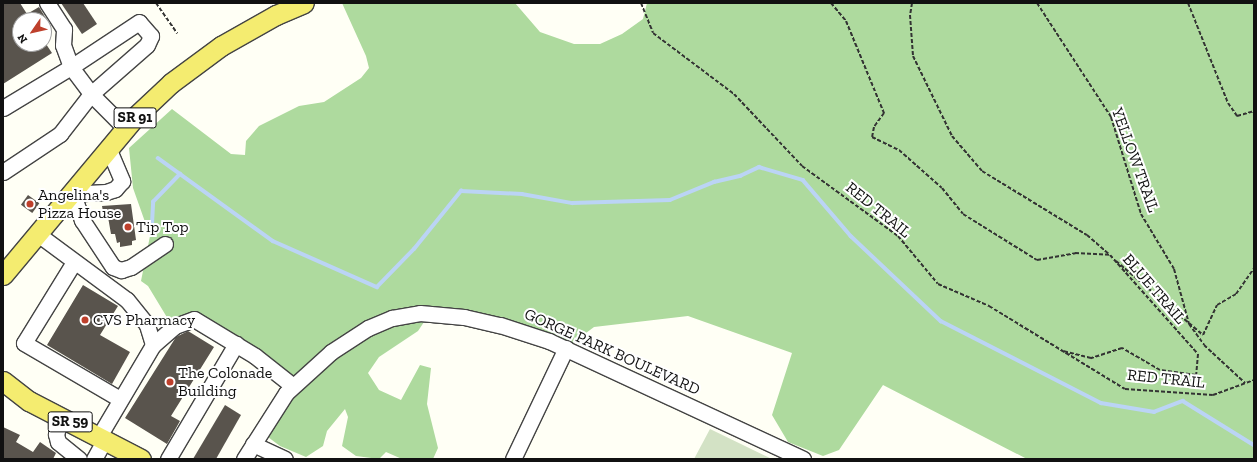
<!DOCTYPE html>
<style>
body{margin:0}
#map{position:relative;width:1257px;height:462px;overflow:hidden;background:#fffff5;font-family:"Zilla Slab",serif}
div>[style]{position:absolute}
.forest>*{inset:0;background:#aeda9e}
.cemetery>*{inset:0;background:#d3e2c5}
.stream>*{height:3.5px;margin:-1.75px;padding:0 1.75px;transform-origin:1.75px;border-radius:1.75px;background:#bbd4f5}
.building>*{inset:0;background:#59544d;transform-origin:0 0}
.path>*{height:2px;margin-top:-1px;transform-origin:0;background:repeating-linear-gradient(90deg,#333 0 4px,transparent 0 6px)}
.roads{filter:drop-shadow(1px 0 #444) drop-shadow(-1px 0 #444) drop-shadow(0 1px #444) drop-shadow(0 -1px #444)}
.minor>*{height:15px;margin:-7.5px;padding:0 7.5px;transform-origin:7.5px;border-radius:7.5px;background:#fff}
.major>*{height:19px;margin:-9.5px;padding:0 9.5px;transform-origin:9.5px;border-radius:9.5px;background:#f4ec70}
.dots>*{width:11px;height:11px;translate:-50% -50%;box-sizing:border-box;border:2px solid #fff;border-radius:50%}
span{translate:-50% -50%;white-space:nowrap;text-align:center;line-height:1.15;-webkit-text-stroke:4px #fff;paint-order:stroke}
.shield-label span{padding:1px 3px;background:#fff;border:1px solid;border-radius:3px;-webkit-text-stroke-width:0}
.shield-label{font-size:15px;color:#111;font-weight:700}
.street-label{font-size:16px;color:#111}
.poi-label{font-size:16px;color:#111}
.left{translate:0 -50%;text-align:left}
.frame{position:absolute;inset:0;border:4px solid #111;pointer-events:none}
.north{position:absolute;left:12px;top:12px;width:40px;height:40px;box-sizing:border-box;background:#fff;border:1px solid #a0a0a0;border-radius:50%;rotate:236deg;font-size:11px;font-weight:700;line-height:16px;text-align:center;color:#111}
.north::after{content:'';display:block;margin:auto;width:14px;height:18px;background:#be402c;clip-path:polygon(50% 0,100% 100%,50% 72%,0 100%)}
</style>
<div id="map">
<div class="forest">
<div style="clip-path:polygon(342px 3px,515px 3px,540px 32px,574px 44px,600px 44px,622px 34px,643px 19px,647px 3px,1254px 3px,1254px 459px,1027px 459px,883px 385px,839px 450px,823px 456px,788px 442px,772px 415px,792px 353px,688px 316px,594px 327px,566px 348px,430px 313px,418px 331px,379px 357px,368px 373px,379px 390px,401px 400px,420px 365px,431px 368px,427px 404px,438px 448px,433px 459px,402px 459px,386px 452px,379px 459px,356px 456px,342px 446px,348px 417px,345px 409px,327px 431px,323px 446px,306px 457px,280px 446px,260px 431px,286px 393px,277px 381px,203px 325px,176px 325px,168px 319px,148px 286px,141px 281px,150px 236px,133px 188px,129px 148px,172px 109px,231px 154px,245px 155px,246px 141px,259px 126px,299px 106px,324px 102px,361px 78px,369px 68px,366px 56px)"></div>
</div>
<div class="cemetery">
<div style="clip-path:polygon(710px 429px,772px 459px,694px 459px)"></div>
</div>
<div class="stream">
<div style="left:158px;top:158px;width:142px;rotate:35.8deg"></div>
<div style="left:273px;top:241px;width:114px;rotate:23.9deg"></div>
<div style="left:377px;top:287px;width:53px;rotate:-45.8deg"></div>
<div style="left:414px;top:249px;width:75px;rotate:-51deg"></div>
<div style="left:461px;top:191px;width:61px;rotate:2.8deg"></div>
<div style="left:522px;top:194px;width:51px;rotate:10.2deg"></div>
<div style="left:572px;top:203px;width:98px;rotate:-1.8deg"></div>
<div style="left:670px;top:200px;width:48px;rotate:-22.2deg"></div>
<div style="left:714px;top:182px;width:27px;rotate:-13deg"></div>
<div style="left:740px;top:176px;width:21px;rotate:-25deg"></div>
<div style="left:759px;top:167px;width:46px;rotate:16.5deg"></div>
<div style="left:803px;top:180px;width:74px;rotate:49.4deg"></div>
<div style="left:851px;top:236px;width:124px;rotate:43.4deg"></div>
<div style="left:941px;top:321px;width:180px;rotate:27.1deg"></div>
<div style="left:1101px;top:403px;width:54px;rotate:9.6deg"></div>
<div style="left:1154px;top:412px;width:31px;rotate:-21deg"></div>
<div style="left:1183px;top:401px;width:84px;rotate:31.8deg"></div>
<div style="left:152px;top:224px;width:22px;rotate:-87deg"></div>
<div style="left:153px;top:202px;width:39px;rotate:-46deg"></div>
</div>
<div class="building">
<div style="clip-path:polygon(3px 3px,20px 3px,27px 14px,39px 7px,47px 20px,20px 20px,20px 44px,46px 44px,52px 53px,3px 84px)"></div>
<div style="clip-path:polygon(61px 3px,83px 3px,97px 24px,82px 34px)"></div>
<div style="left:28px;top:195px;width:14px;height:12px;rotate:36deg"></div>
<div style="clip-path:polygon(131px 204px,136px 240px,132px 241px,132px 245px,120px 247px,120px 242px,117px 243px,115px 234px,111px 234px,108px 217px,104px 217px,102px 206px)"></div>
<div style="clip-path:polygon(83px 285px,118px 306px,100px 335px,130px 352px,112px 384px,47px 345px)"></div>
<div style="clip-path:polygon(188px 331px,214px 347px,171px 416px,180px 421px,167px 444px,125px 418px,176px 337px)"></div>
<div style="clip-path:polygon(225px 405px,241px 415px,216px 459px,193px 459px)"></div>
<div style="clip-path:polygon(3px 427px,20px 435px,16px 442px,33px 452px,40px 442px,56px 453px,53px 459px,3px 459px)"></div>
</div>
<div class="path">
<div style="left:156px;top:3px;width:37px;rotate:55deg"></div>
<div style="left:641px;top:3px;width:32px;rotate:68deg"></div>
<div style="left:653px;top:33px;width:101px;rotate:37deg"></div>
<div style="left:734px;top:94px;width:99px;rotate:46.6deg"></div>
<div style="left:802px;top:166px;width:119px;rotate:36.1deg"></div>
<div style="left:898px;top:236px;width:62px;rotate:50.2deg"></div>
<div style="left:938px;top:284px;width:56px;rotate:23.3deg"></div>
<div style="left:989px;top:306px;width:159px;rotate:31.4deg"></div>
<div style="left:1125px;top:389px;width:88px;rotate:3.9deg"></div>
<div style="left:1213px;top:395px;width:44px;rotate:-20.1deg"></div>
<div style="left:831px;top:3px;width:23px;rotate:50deg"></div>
<div style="left:846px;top:21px;width:100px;rotate:67.6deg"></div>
<div style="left:884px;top:113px;width:17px;rotate:126deg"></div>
<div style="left:874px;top:127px;width:10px;rotate:101deg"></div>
<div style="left:872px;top:137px;width:30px;rotate:26deg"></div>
<div style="left:899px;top:150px;width:57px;rotate:41.5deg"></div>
<div style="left:942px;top:188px;width:33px;rotate:51deg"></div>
<div style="left:963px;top:214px;width:87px;rotate:31.9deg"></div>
<div style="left:1037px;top:260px;width:39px;rotate:-10deg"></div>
<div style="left:1075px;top:253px;width:35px;rotate:3deg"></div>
<div style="left:1110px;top:255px;width:132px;rotate:48.4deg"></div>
<div style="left:1198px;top:354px;width:21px;rotate:95deg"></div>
<div style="left:1196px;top:375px;width:36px;rotate:-172deg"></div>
<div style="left:1160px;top:370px;width:44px;rotate:-149.9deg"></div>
<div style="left:1122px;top:348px;width:33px;rotate:162deg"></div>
<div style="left:1091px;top:358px;width:30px;rotate:-166deg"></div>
<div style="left:912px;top:3px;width:12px;rotate:99deg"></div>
<div style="left:910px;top:15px;width:41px;rotate:85.8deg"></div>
<div style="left:913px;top:56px;width:89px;rotate:64deg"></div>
<div style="left:952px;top:136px;width:46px;rotate:49.4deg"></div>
<div style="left:982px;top:171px;width:123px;rotate:31.4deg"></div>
<div style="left:1087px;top:235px;width:30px;rotate:41deg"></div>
<div style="left:1037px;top:3px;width:136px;rotate:57deg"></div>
<div style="left:1111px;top:117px;width:102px;rotate:72.8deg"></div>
<div style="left:1141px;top:214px;width:64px;rotate:59deg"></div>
<div style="left:1174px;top:269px;width:57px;rotate:74.7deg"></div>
<div style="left:1189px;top:324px;width:26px;rotate:54deg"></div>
<div style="left:1204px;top:345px;width:56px;rotate:42.8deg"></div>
<div style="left:1188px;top:3px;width:108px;rotate:68.2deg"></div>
<div style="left:1228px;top:103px;width:16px;rotate:55deg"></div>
<div style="left:1237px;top:116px;width:18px;rotate:-16deg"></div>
<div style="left:1116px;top:261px;width:114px;rotate:40.4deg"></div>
<div style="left:1203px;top:335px;width:33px;rotate:-65deg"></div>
<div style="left:1217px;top:305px;width:22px;rotate:-30deg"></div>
<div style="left:1236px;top:294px;width:32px;rotate:-55deg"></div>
</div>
<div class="roads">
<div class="minor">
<div style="left:3px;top:108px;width:79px;rotate:-31.1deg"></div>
<div style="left:71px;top:67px;width:34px;rotate:53deg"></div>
<div style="left:91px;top:94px;width:49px;rotate:45deg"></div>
<div style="left:109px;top:150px;width:34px;rotate:67deg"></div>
<div style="left:122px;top:181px;width:11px;rotate:131deg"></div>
<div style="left:115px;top:189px;width:9px;rotate:162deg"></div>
<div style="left:106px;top:192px;width:33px;rotate:177deg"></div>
<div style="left:73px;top:194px;width:28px;rotate:71deg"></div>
<div style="left:82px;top:220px;width:56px;rotate:56.6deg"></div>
<div style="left:113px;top:267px;width:9px;rotate:21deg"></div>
<div style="left:121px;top:270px;width:10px;rotate:-17deg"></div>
<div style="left:131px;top:267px;width:41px;rotate:-34.1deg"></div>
<div style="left:3px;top:172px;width:69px;rotate:-33.7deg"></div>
<div style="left:60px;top:134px;width:51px;rotate:-52.2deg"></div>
<div style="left:91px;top:94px;width:74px;rotate:-41.2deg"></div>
<div style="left:147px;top:45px;width:10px;rotate:-66deg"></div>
<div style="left:151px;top:36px;width:18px;rotate:-131deg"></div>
<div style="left:139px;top:22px;width:82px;rotate:146.5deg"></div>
<div style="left:71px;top:67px;width:23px;rotate:-110deg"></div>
<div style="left:63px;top:45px;width:16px;rotate:-86deg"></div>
<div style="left:64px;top:29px;width:31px;rotate:-123deg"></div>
<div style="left:39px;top:235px;width:109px;rotate:36.5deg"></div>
<div style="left:127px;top:300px;width:32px;rotate:51deg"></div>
<div style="left:147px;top:325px;width:21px;rotate:73deg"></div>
<div style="left:74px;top:262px;width:95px;rotate:121.7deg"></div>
<div style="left:24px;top:343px;width:111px;rotate:30.3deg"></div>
<div style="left:62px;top:418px;width:17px;rotate:111deg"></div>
<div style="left:56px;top:434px;width:8px;rotate:76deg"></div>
<div style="left:58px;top:442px;width:27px;rotate:39deg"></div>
<div style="left:98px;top:438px;width:108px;rotate:-59.4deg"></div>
<div style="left:153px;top:345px;width:29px;rotate:-41deg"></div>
<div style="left:175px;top:326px;width:20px;rotate:-20deg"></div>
<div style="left:194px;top:319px;width:71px;rotate:31.2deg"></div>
<div style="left:255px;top:356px;width:48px;rotate:38.3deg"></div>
<div style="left:253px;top:444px;width:35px;rotate:25deg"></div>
<div style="left:94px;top:459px;width:21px;rotate:-61deg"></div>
<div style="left:168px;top:459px;width:134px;rotate:-59.4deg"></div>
<div style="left:244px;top:459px;width:78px;rotate:-57.5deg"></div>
<div style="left:286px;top:393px;width:61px;rotate:-42.3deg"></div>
<div style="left:331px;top:352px;width:44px;rotate:-33deg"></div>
<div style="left:368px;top:328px;width:26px;rotate:-23deg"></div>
<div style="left:392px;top:318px;width:28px;rotate:-10deg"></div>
<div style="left:420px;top:313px;width:44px;rotate:5.2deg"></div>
<div style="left:464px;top:317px;width:37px;rotate:13deg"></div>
<div style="left:500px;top:325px;width:52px;rotate:18.1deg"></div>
<div style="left:549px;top:341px;width:280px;rotate:24.9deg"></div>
<div style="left:513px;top:459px;width:123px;rotate:-64.5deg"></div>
</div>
<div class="major">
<div style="left:3px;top:275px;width:207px;rotate:-50.1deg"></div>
<div style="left:136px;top:116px;width:48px;rotate:-43.3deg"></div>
<div style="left:171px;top:83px;width:62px;rotate:-36.5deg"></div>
<div style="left:221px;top:46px;width:63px;rotate:-29.4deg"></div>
<div style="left:276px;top:15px;width:30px;rotate:-23deg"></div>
<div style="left:3px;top:381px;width:33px;rotate:38deg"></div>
<div style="left:29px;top:401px;width:126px;rotate:27.4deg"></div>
</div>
</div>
<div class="dots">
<div style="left:30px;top:204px;background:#be402c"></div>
<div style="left:128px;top:227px;background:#be402c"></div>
<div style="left:85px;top:320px;background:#be402c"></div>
<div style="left:170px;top:382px;background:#be402c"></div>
</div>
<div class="shield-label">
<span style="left:135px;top:118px">SR 91</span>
<span style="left:70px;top:422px">SR 59</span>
</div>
<div class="street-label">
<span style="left:1135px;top:160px;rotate:70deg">YELLOW TRAIL</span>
<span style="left:878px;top:210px;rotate:39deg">RED TRAIL</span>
<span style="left:1154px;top:289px;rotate:49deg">BLUE TRAIL</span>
<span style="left:612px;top:352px;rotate:24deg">GORGE PARK BOULEVARD</span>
<span style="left:1166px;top:379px;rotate:6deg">RED TRAIL</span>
</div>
<div class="poi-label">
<span class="left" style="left:38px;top:204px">Angelina's<br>Pizza House</span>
<span class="left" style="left:136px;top:227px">Tip Top</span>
<span class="left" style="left:93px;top:320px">CVS Pharmacy</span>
<span class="left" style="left:178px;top:382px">The Colonade<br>Building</span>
</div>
<div class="frame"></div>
<div class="north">N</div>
</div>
